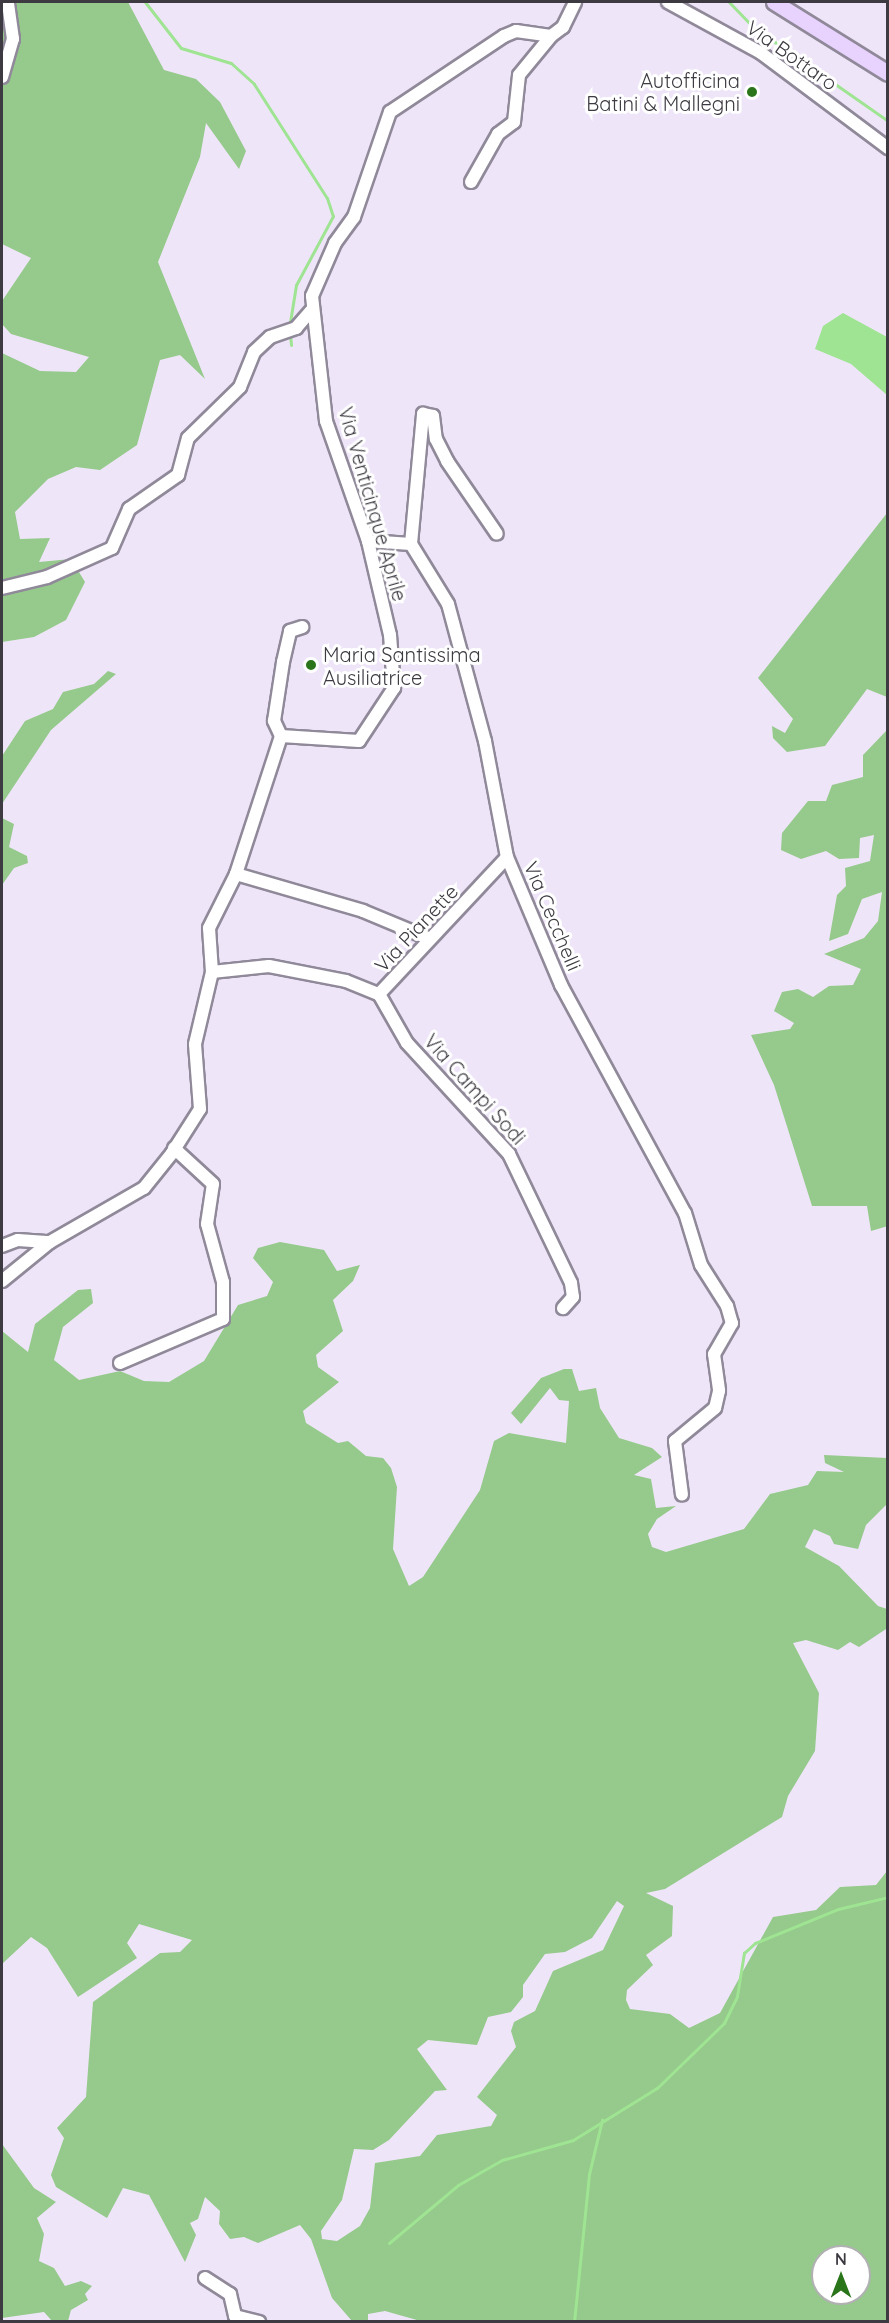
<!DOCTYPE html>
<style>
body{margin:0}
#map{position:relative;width:889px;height:2323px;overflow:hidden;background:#eee6f8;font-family:Quicksand,sans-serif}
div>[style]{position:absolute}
.green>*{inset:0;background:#96c98c}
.water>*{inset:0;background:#9fe492}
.stream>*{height:3px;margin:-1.5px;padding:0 1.5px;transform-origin:1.5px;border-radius:1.5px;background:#9fe492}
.roads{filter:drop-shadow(2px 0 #908999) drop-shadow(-2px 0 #908999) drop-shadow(0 2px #908999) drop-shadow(0 -2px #908999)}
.minor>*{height:12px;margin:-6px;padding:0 6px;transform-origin:6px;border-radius:6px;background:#fff}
.major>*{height:15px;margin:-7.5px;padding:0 7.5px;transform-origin:7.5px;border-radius:7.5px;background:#e7d3fd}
.dots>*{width:16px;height:16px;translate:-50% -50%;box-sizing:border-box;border:3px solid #fff;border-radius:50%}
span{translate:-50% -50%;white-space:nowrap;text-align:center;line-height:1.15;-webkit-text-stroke:6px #fff;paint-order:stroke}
.street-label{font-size:20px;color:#3d3a41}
.poi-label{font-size:20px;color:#3d3a41}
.right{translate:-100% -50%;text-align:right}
.left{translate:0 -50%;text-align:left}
.frame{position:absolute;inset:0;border:3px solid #3d3a41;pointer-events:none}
.north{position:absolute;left:811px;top:2245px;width:60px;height:60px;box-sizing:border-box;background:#fff;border:2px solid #b1b0b3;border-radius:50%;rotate:0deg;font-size:16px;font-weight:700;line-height:24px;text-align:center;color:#3d3a41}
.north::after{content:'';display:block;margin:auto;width:21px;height:27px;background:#2a751a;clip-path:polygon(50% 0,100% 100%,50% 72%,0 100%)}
</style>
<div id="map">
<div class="green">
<div style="clip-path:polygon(2px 2px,128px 2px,164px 70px,196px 79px,220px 102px,246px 151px,239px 169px,206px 123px,200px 157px,158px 262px,205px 379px,180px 355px,160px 360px,137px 445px,100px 470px,76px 467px,48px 479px,15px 512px,20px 539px,50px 538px,39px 562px,71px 559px,85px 582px,66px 620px,34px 637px,2px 642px,2px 353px,40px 371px,76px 372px,89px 357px,11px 334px,2px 324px,2px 301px,31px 258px,2px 244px)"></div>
<div style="clip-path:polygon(887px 513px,887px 697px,867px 689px,825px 746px,787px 752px,773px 738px,772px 726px,785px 733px,793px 719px,758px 678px)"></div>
<div style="clip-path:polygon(108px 671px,116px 674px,51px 730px,2px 804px,2px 756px,25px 721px,53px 709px,63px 692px,94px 684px)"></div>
<div style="clip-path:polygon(887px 730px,888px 1226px,871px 1231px,867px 1206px,812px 1206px,774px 1085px,751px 1035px,790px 1029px,794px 1023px,774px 1011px,782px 992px,798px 989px,813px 997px,829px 986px,853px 985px,861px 969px,824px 954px,864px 938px,878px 921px,882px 892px,862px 899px,848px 934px,829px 941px,837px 895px,846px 886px,845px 868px,870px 861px,874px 835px,860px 838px,859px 858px,839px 859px,826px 851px,801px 859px,781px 850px,782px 833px,808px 801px,826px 801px,832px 785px,863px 777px,863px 755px)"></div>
<div style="clip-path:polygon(2px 818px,14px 824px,9px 847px,27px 856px,28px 863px,14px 868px,2px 885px)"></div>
<div style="clip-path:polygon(evenodd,280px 1242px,324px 1250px,337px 1271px,360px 1265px,353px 1281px,333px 1300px,343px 1331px,316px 1355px,318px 1367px,339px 1382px,303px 1411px,306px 1423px,338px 1443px,348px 1441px,366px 1456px,383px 1458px,391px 1468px,397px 1487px,393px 1549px,409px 1586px,423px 1577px,480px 1490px,494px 1441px,509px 1433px,566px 1443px,569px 1401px,559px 1400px,550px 1388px,521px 1424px,511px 1413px,541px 1378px,564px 1369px,572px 1369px,579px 1391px,596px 1388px,600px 1408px,619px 1438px,652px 1448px,662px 1457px,634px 1475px,651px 1479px,656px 1508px,676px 1506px,657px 1519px,648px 1534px,652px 1547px,666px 1552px,744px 1529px,770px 1494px,808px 1485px,817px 1471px,844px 1472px,825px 1463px,824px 1455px,887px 1458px,887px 1504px,866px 1525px,858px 1549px,834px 1544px,830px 1536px,814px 1529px,805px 1547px,839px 1566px,878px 1606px,887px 1609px,886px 1629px,859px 1647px,850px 1642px,838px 1650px,806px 1640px,793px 1643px,819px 1693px,815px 1751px,788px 1796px,782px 1817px,665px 1889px,646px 1893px,673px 1906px,672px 1936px,646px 1955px,653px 1965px,627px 1990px,626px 2000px,630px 2009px,670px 2014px,689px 2028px,720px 2013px,773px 1917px,816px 1910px,840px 1887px,876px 1885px,887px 1871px,887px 2321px,424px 2322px,385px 2311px,368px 2314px,368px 2321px,352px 2321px,332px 2298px,311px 2239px,300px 2225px,258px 2243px,244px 2237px,230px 2239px,219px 2224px,220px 2211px,205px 2197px,198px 2219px,190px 2223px,196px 2235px,185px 2262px,149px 2195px,123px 2188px,107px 2218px,56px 2187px,51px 2175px,64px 2138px,57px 2128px,86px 2097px,93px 2002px,160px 1953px,180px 1952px,192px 1940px,139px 1924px,127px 1943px,137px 1958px,78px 1997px,47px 1948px,31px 1937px,2px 1964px,2px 1331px,28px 1352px,35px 1324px,78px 1290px,91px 1289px,93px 1303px,63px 1327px,54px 1360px,79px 1380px,120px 1371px,144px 1381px,169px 1382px,204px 1361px,238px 1305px,267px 1296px,273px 1282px,253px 1258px,258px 1248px,280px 1242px,617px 1901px,624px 1906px,603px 1950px,553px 1971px,535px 2011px,514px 2022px,511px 2031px,516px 2047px,477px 2097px,497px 2115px,491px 2126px,437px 2135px,420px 2156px,375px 2163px,370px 2208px,360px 2226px,337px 2241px,322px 2239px,321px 2231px,342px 2200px,354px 2149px,373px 2150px,389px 2140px,435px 2091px,447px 2090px,417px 2049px,428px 2040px,477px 2045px,488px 2017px,511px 2012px,523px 1997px,523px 1985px,545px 1954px,565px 1952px,592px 1938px,617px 1901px,280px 1242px,823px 2257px,859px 2257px,859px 2293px,823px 2293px,823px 2257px)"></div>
<div style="clip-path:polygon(2px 2144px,34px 2188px,56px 2202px,37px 2218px,44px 2234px,39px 2261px,54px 2268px,65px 2286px,81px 2281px,92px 2286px,85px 2294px,88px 2300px,71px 2310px,68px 2321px,52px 2321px,44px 2312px,2px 2318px)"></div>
</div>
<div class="water">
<div style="clip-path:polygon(843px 313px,887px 337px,887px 395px,851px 364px,815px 349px,823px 326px)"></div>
</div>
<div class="stream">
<div style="left:145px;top:2px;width:58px;rotate:52deg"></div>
<div style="left:181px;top:48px;width:52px;rotate:16.7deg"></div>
<div style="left:231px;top:63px;width:31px;rotate:42deg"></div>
<div style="left:254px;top:84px;width:135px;rotate:57.4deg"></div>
<div style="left:327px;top:198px;width:19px;rotate:72deg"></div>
<div style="left:333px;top:216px;width:78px;rotate:118.2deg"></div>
<div style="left:296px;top:285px;width:44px;rotate:99.2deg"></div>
<div style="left:729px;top:2px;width:33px;rotate:46deg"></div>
<div style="left:752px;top:26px;width:166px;rotate:34.9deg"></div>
<div style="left:290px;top:335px;width:10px;rotate:84deg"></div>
<div style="left:389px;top:2243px;width:90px;rotate:-40deg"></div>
<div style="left:458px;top:2185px;width:51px;rotate:-29.6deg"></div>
<div style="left:502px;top:2160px;width:74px;rotate:-15.7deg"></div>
<div style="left:573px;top:2140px;width:99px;rotate:-31.8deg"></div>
<div style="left:657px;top:2088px;width:93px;rotate:-44.1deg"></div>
<div style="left:724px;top:2023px;width:30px;rotate:-64deg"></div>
<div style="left:737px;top:1996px;width:44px;rotate:-80.8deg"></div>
<div style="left:744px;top:1953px;width:15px;rotate:-42deg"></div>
<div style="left:755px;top:1943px;width:90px;rotate:-22.3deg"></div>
<div style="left:838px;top:1909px;width:51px;rotate:-13.5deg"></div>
<div style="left:574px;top:2322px;width:149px;rotate:-84.2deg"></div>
<div style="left:589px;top:2174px;width:56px;rotate:-76.5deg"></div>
</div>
<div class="roads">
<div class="minor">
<div style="left:668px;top:2px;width:106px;rotate:28.7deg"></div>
<div style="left:761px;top:53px;width:159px;rotate:36.8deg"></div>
<div style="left:2px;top:77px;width:40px;rotate:-74deg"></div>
<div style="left:13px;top:39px;width:37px;rotate:-98deg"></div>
<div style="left:471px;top:182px;width:55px;rotate:-60.6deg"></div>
<div style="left:498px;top:134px;width:20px;rotate:-37deg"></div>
<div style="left:514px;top:122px;width:47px;rotate:-83.9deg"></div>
<div style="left:519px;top:75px;width:50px;rotate:-50.6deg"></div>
<div style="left:368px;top:541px;width:43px;rotate:4deg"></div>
<div style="left:411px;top:544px;width:70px;rotate:58.3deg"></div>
<div style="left:448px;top:604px;width:142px;rotate:74.9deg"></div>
<div style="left:485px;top:741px;width:118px;rotate:79.3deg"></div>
<div style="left:507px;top:857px;width:139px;rotate:67.1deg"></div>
<div style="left:561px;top:985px;width:260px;rotate:61.5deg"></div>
<div style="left:685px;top:1213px;width:54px;rotate:72.9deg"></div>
<div style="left:701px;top:1265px;width:49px;rotate:57.6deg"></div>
<div style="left:727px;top:1306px;width:18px;rotate:74deg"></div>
<div style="left:732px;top:1323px;width:36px;rotate:120deg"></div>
<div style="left:714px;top:1354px;width:37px;rotate:82deg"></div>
<div style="left:719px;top:1391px;width:17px;rotate:103deg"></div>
<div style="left:715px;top:1408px;width:52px;rotate:140.5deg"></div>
<div style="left:675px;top:1441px;width:54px;rotate:82.6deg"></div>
<div style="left:411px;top:544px;width:131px;rotate:-84.7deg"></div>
<div style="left:423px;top:414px;width:10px;rotate:11deg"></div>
<div style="left:433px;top:416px;width:23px;rotate:83deg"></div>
<div style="left:436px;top:439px;width:25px;rotate:63deg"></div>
<div style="left:447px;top:461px;width:88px;rotate:55.6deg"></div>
<div style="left:2px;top:588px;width:46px;rotate:-13.7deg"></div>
<div style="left:47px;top:577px;width:71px;rotate:-24deg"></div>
<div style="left:112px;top:548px;width:43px;rotate:-66.4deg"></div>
<div style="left:129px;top:509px;width:60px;rotate:-34.8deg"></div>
<div style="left:178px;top:475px;width:38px;rotate:-75deg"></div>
<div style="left:188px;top:438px;width:73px;rotate:-44.4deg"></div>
<div style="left:240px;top:387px;width:38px;rotate:-68deg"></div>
<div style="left:254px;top:352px;width:22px;rotate:-43deg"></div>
<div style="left:270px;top:337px;width:28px;rotate:-19deg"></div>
<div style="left:296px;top:328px;width:23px;rotate:-49deg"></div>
<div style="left:281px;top:736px;width:17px;rotate:-115deg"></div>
<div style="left:274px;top:721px;width:60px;rotate:-81.3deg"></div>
<div style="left:283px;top:662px;width:32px;rotate:-77deg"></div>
<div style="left:290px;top:631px;width:13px;rotate:-18deg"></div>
<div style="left:236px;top:874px;width:132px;rotate:16.2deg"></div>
<div style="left:363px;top:911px;width:70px;rotate:22.6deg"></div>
<div style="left:212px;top:972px;width:44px;rotate:-93.9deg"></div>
<div style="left:209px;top:928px;width:60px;rotate:-63.4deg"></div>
<div style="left:236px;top:874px;width:145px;rotate:-71.9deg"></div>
<div style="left:281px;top:736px;width:78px;rotate:3.7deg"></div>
<div style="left:359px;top:741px;width:64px;rotate:-56.6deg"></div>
<div style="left:394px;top:688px;width:53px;rotate:-94.3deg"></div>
<div style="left:390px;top:635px;width:97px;rotate:-103.2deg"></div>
<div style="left:368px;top:541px;width:127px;rotate:-109.3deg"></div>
<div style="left:326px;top:421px;width:126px;rotate:-96.4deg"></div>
<div style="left:312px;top:296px;width:58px;rotate:-66.5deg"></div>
<div style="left:335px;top:243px;width:32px;rotate:-54deg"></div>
<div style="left:354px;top:217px;width:111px;rotate:-71.1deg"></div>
<div style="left:390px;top:112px;width:137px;rotate:-33.7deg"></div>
<div style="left:504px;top:36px;width:13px;rotate:-23deg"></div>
<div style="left:516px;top:31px;width:35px;rotate:8deg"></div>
<div style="left:551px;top:36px;width:15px;rotate:-37deg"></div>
<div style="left:563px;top:27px;width:28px;rotate:-64deg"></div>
<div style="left:379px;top:994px;width:56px;rotate:60.3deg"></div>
<div style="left:407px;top:1043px;width:151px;rotate:47.4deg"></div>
<div style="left:509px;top:1154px;width:143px;rotate:64.3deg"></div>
<div style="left:571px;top:1283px;width:14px;rotate:82deg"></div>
<div style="left:573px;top:1297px;width:15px;rotate:132deg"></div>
<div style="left:2px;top:1246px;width:17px;rotate:-21deg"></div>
<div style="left:18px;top:1240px;width:32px;rotate:4deg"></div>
<div style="left:2px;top:1281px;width:62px;rotate:-39.1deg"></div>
<div style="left:50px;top:1242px;width:108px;rotate:-29.9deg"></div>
<div style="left:144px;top:1188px;width:45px;rotate:-51.3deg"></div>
<div style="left:172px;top:1153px;width:52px;rotate:-57.5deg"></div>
<div style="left:200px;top:1109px;width:65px;rotate:-94.4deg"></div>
<div style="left:195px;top:1044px;width:74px;rotate:-76.7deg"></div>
<div style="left:212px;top:972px;width:57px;rotate:-6deg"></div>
<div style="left:269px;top:966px;width:78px;rotate:11deg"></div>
<div style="left:346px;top:981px;width:35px;rotate:22deg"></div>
<div style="left:379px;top:994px;width:187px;rotate:-46.9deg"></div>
<div style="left:120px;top:1363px;width:112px;rotate:-23.1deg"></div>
<div style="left:223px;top:1319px;width:37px;rotate:-90deg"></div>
<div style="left:223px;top:1282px;width:60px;rotate:-105.4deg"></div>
<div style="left:207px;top:1224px;width:40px;rotate:-81.5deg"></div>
<div style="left:213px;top:1184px;width:53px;rotate:-137.3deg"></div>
<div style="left:205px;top:2278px;width:30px;rotate:33deg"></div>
<div style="left:230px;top:2294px;width:23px;rotate:77deg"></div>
<div style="left:235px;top:2316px;width:25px;rotate:14deg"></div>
</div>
<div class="major">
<div style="left:774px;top:2px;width:134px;rotate:31.9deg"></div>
</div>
</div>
<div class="dots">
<div style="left:752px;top:92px;background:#2a751a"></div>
<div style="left:311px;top:665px;background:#2a751a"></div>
</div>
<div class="street-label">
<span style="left:792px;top:55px;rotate:35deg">Via Bottaro</span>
<span style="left:373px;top:504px;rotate:74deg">Via Venticinque Aprile</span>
<span style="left:553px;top:916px;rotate:67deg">Via Cecchelli</span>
<span style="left:416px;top:928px;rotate:-47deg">Via Pianette</span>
<span style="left:475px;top:1089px;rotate:48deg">Via Campi Sodi</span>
</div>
<div class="poi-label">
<span class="right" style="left:740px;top:92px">Autofficina<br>Batini &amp; Mallegni</span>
<span class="left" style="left:323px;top:666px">Maria Santissima<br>Ausiliatrice</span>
</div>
<div class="frame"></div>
<div class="north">N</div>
</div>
